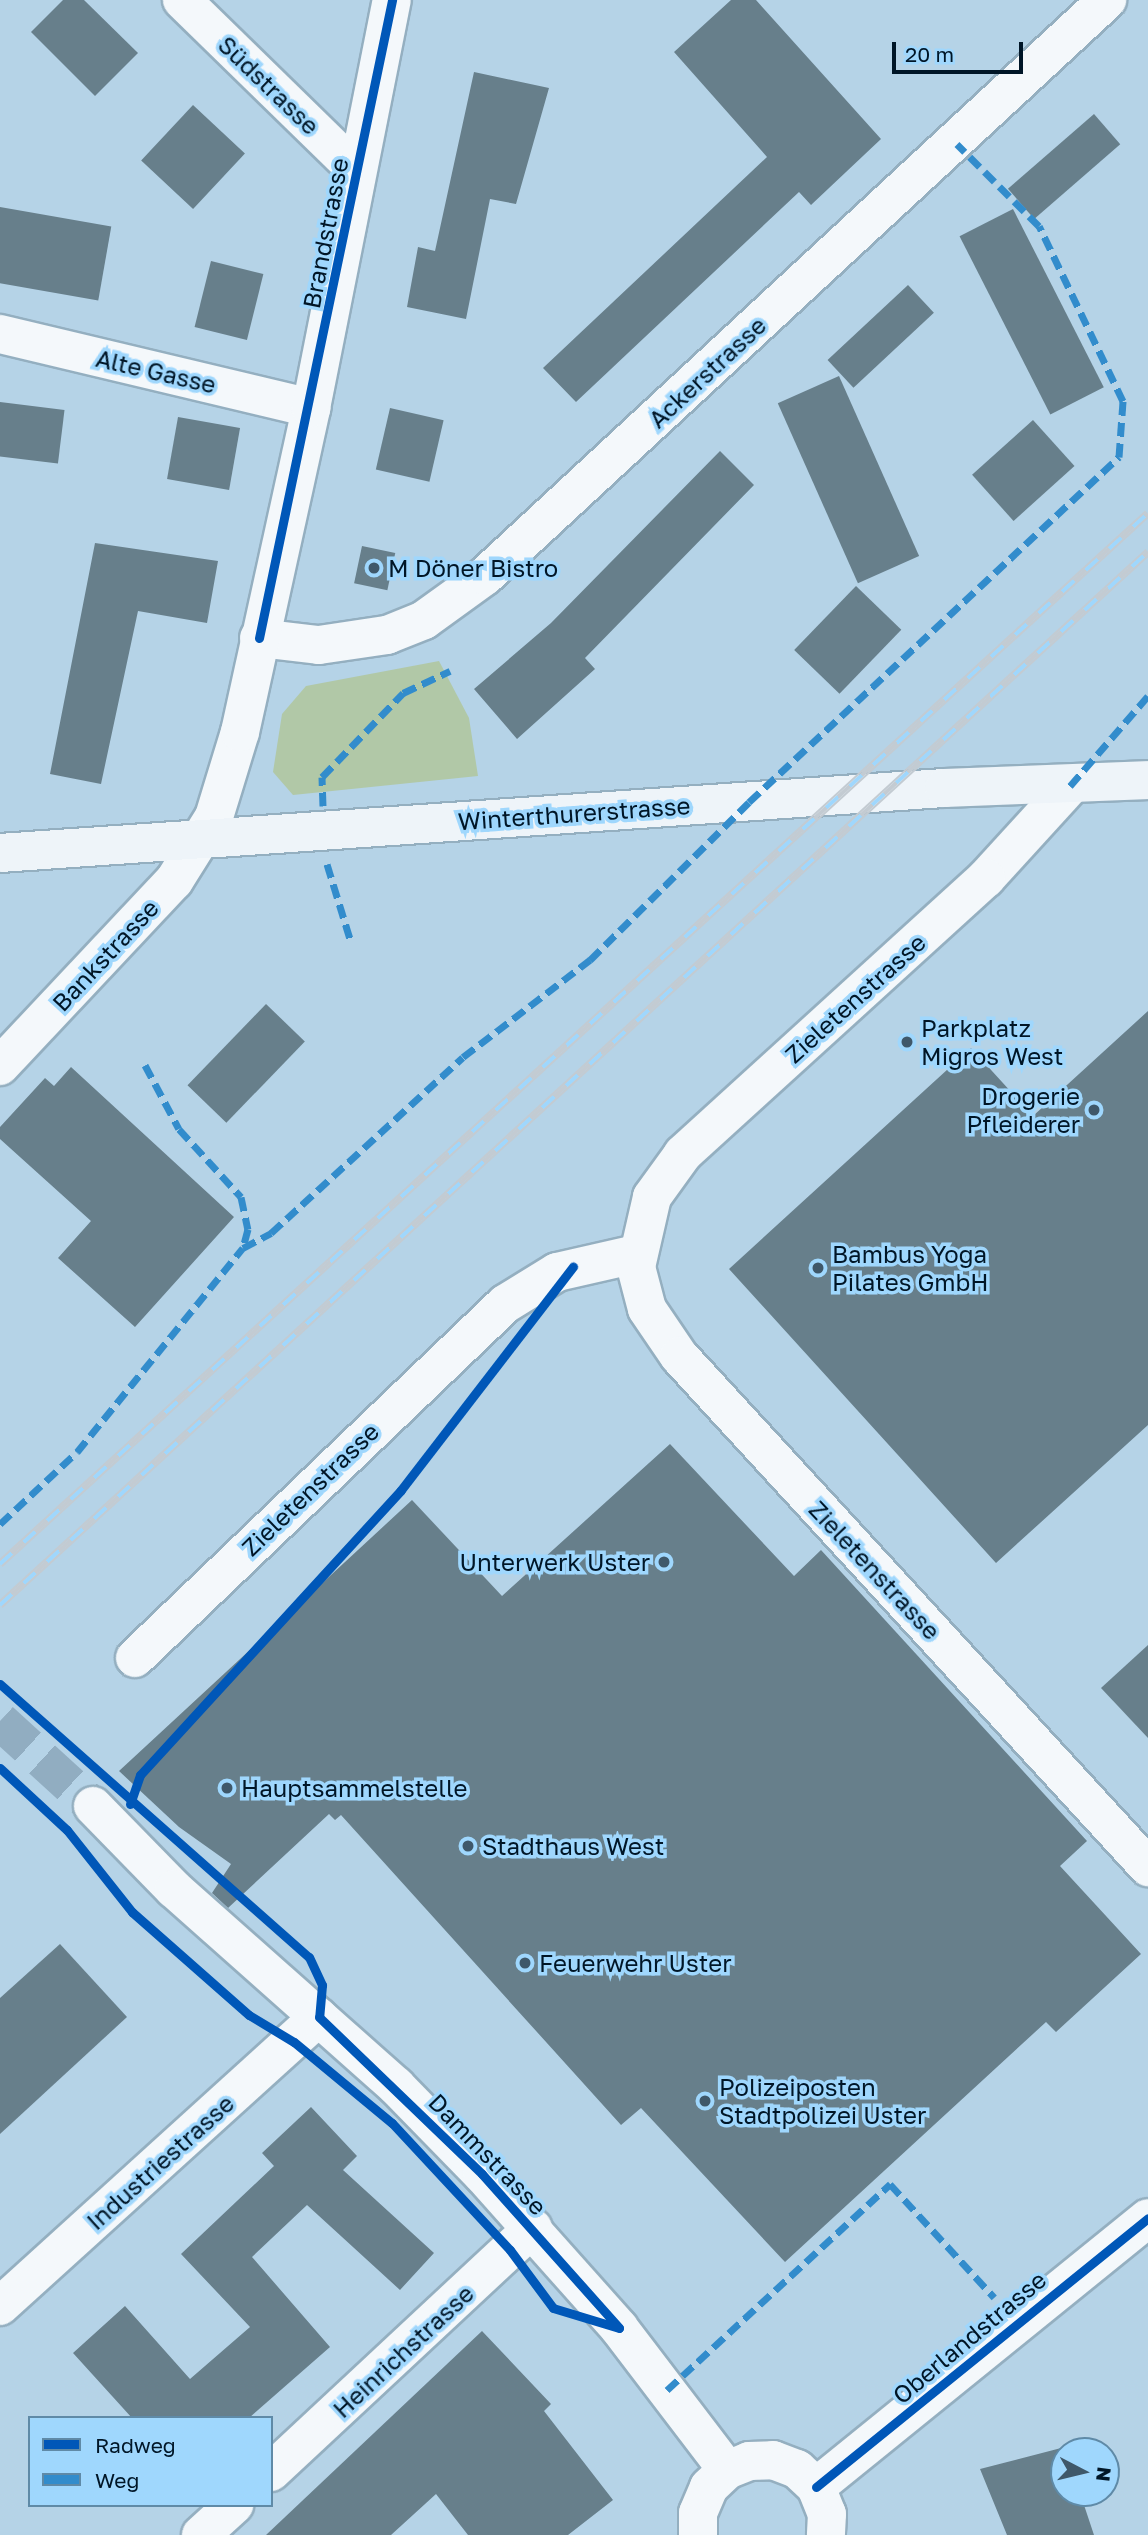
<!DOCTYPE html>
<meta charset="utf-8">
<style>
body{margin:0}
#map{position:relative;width:1148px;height:2535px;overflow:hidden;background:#b5d3e7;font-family:"Golos Text",sans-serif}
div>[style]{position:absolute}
.green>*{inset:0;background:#b1c8a7}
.building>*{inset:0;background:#677f8b;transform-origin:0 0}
.minor-tunnel>*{height:38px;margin-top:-19px;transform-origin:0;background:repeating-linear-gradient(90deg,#91adc1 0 38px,transparent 0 57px)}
.roads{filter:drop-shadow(2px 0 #94afc0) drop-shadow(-2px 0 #94afc0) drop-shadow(0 2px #94afc0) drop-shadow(0 -2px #94afc0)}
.minor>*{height:38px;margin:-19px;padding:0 19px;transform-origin:19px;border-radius:19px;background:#f4f8fb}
.secondary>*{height:38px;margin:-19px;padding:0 19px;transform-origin:19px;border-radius:19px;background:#eef4f9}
.rail>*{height:8px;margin-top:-4px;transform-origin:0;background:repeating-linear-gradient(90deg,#9fd7fd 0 16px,#c3cbd2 0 32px);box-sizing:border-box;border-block:2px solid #c3cbd2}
.quiet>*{height:7px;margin-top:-3.5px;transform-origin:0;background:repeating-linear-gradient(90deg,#328ccc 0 14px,transparent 0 21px)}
.cycleway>*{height:9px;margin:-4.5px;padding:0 4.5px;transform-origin:4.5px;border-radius:4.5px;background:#0057b8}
.dots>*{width:19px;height:19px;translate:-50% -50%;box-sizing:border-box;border:4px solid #9fd7fd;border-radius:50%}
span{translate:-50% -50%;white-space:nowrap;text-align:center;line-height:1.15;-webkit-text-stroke:7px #9fd7fd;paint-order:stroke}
.street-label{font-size:24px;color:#001627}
.poi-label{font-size:24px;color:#001627}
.left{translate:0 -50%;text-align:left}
.right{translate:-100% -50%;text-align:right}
.legend{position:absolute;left:28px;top:2416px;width:245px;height:91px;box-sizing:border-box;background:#9fd7fd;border:2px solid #5f8aa7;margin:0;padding:9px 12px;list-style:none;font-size:21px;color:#001627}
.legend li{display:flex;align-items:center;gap:14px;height:35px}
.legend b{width:35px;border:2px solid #5f8aa7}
.north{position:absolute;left:1050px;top:2437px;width:70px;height:70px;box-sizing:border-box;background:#9fd7fd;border:2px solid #5f8aa7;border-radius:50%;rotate:97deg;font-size:19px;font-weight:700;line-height:28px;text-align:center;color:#001627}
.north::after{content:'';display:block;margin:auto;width:24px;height:32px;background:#3f586a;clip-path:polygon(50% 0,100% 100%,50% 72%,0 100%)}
.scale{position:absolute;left:892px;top:42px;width:131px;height:32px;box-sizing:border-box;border:4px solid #001627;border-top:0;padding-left:9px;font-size:21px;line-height:24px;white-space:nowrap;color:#001627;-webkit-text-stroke:5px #9fd7fd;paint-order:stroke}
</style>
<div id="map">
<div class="green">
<div style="clip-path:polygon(439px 661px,469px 718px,478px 776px,293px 795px,273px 772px,282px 714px,306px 686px)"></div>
</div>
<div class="building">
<div style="clip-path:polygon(63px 0,84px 0,138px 53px,95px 96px,31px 32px)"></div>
<div style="clip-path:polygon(731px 0,756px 0,881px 139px,811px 205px,799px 192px,576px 402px,543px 368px,767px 157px,674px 52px)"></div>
<div style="clip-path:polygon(474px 72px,549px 88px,516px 204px,490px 199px,466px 319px,407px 307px,418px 247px,435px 251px)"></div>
<div style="left:193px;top:105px;width:71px;height:76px;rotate:43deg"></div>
<div style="left:1094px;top:114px;width:40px;height:114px;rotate:49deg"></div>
<div style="left:0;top:207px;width:113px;height:75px;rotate:10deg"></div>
<div style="left:1013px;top:209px;width:200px;height:60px;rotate:63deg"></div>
<div style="left:211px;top:261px;width:54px;height:68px;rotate:14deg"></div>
<div style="left:908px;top:285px;width:38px;height:110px;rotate:47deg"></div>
<div style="left:839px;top:376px;width:197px;height:67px;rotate:66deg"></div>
<div style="left:0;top:402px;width:65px;height:54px;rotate:7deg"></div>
<div style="left:390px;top:408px;width:55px;height:63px;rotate:13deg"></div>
<div style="left:178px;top:417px;width:63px;height:63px;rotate:10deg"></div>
<div style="left:1033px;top:420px;width:62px;height:82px;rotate:48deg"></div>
<div style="clip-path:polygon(720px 451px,754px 485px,585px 658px,595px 669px,517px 739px,474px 689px,551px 623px)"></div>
<div style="clip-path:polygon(95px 543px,218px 561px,207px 623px,138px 611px,101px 784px,50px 774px)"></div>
<div style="left:362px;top:546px;width:34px;height:38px;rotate:12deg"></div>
<div style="left:856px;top:586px;width:63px;height:89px;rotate:44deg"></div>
<div style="left:266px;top:1004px;width:54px;height:113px;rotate:44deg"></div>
<div style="clip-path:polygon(1148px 1011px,1148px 1425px,996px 1563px,729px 1269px,971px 1048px,1033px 1116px)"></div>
<div style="clip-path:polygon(71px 1067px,234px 1217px,135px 1327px,58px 1258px,91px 1221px,0 1139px,0 1127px,45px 1078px,54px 1086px)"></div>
<div style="clip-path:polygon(670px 1444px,794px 1576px,821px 1550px,1087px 1841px,1060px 1866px,1141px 1954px,1056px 2032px,1046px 2022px,785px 2262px,641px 2108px,621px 2125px,341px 1815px,335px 1820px,329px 1814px,228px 1908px,212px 1893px,231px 1864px,179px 1827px,119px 1771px,412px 1500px,502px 1596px)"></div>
<div style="clip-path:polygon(1148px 1645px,1148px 1738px,1101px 1688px)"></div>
<div style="clip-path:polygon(60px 1944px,127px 2017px,0 2134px,0 1998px)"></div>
<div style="clip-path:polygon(311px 2107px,357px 2156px,343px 2170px,434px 2253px,400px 2290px,307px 2205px,252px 2257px,330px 2347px,249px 2418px,132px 2418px,73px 2353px,125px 2306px,190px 2379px,250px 2327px,181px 2254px,274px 2166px,262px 2153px)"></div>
<div style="clip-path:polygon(482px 2331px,551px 2404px,544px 2411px,613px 2500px,568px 2535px,468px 2535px,436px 2494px,391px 2535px,266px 2535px)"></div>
<div style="clip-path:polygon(1065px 2447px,1064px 2493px,1080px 2493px,1094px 2535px,1007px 2535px,980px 2469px)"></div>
</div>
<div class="minor-tunnel">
<div style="left:0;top:1721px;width:126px;rotate:42.4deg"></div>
</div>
<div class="roads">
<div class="minor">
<div style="left:182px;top:0;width:243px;rotate:44.3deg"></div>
<div style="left:0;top:334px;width:320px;rotate:13.4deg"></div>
<div style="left:259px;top:638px;width:60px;rotate:6.7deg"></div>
<div style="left:319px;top:645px;width:69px;rotate:-8.4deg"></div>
<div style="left:387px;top:635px;width:40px;rotate:-22deg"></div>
<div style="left:424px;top:620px;width:75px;rotate:-35.8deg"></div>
<div style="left:485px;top:576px;width:848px;rotate:-42.8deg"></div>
<div style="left:1070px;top:786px;width:125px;rotate:132.4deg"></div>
<div style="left:986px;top:878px;width:410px;rotate:137.7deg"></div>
<div style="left:683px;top:1154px;width:53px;rotate:125.8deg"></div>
<div style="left:652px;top:1197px;width:72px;rotate:102.9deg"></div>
<div style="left:636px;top:1267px;width:43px;rotate:75.3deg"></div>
<div style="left:647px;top:1309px;width:57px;rotate:55.8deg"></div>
<div style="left:679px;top:1356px;width:694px;rotate:47.45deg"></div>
<div style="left:0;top:1066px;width:254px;rotate:-46.8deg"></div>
<div style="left:174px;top:881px;width:75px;rotate:-58deg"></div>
<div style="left:214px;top:817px;width:89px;rotate:-73deg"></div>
<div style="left:240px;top:732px;width:332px;rotate:-77.6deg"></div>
<div style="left:311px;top:408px;width:416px;rotate:-78.8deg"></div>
<div style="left:135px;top:1658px;width:512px;rotate:-43.73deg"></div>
<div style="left:505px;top:1304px;width:61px;rotate:-31.6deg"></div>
<div style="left:557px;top:1272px;width:81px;rotate:-12.8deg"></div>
<div style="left:93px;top:1806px;width:116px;rotate:45.7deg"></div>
<div style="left:174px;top:1889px;width:297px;rotate:41.6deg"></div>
<div style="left:396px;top:2086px;width:123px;rotate:45.7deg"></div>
<div style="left:482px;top:2174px;width:206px;rotate:48.3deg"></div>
<div style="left:619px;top:2328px;width:178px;rotate:52.7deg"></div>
<div style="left:0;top:2306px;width:430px;rotate:-42.2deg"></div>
<div style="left:271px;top:2472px;width:358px;rotate:-43deg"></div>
<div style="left:816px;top:2487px;width:427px;rotate:-39deg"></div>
<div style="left:201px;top:2535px;width:45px;rotate:-42.3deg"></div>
<div style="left:698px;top:2535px;width:22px;rotate:-90deg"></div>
<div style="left:698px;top:2513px;width:28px;rotate:-67deg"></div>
<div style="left:709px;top:2487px;width:25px;rotate:-43deg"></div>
<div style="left:727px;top:2470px;width:24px;rotate:-22deg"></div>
<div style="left:749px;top:2461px;width:24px;rotate:-2deg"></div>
<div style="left:773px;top:2460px;width:26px;rotate:21deg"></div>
<div style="left:797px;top:2469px;width:26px;rotate:43deg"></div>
<div style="left:816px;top:2487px;width:29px;rotate:68deg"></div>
<div style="left:827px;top:2514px;width:21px;rotate:93deg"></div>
</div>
<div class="secondary">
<div style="left:0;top:853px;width:946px;rotate:-3.94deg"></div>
<div style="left:944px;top:788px;width:204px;rotate:-2.2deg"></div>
</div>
</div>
<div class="rail">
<div style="left:0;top:1564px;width:1556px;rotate:-42.47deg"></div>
<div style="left:0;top:1605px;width:1558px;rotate:-42.53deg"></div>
</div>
<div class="quiet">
<div style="left:1070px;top:786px;width:119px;rotate:-49.1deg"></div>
<div style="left:323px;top:806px;width:29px;rotate:-92deg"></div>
<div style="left:322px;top:777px;width:117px;rotate:-46deg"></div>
<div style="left:403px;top:693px;width:52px;rotate:-25.1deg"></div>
<div style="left:327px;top:864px;width:82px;rotate:72.9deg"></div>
<div style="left:145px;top:1065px;width:72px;rotate:62deg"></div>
<div style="left:179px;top:1129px;width:92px;rotate:47.6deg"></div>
<div style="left:241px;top:1197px;width:33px;rotate:78deg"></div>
<div style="left:248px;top:1229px;width:20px;rotate:105deg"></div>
<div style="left:0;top:1524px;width:105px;rotate:-43.1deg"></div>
<div style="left:77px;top:1452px;width:263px;rotate:-50.9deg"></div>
<div style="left:243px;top:1248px;width:32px;rotate:-28deg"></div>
<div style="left:271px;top:1233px;width:260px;rotate:-42.5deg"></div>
<div style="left:463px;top:1057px;width:160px;rotate:-37.4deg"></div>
<div style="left:590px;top:960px;width:224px;rotate:-44.8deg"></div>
<div style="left:749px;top:802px;width:506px;rotate:-43deg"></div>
<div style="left:1119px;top:457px;width:56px;rotate:-85.9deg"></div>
<div style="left:1123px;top:401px;width:194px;rotate:-115.6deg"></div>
<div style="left:1039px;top:226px;width:116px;rotate:-135deg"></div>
<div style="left:667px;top:2390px;width:304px;rotate:-42.7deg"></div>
<div style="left:890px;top:2184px;width:154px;rotate:47.4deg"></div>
</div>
<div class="cycleway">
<div style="left:259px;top:638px;width:652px;rotate:-78.22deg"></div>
<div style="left:0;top:1684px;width:412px;rotate:41.5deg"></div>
<div style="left:309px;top:1957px;width:31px;rotate:65deg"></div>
<div style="left:322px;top:1985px;width:32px;rotate:95deg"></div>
<div style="left:319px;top:2017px;width:226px;rotate:43.9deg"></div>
<div style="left:482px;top:2174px;width:206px;rotate:48.3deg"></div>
<div style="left:0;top:1768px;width:91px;rotate:42.8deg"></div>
<div style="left:67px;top:1830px;width:105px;rotate:51.6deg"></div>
<div style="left:132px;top:1912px;width:156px;rotate:41.4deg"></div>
<div style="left:249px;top:2015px;width:52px;rotate:31deg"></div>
<div style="left:294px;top:2042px;width:127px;rotate:39.6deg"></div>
<div style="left:392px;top:2123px;width:173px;rotate:47.1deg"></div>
<div style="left:510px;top:2250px;width:72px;rotate:53.4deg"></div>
<div style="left:553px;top:2308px;width:69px;rotate:16.9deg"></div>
<div style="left:130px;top:1804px;width:31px;rotate:-71deg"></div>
<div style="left:140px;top:1775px;width:386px;rotate:-47.5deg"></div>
<div style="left:401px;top:1490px;width:282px;rotate:-52.4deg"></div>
<div style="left:816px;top:2487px;width:427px;rotate:-39deg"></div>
</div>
<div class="dots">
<div style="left:374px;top:568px;background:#3f586a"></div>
<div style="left:907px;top:1042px;background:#3f586a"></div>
<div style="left:1094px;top:1110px;background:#3f586a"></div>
<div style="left:818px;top:1268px;background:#3f586a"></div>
<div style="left:664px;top:1562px;background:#3f586a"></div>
<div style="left:227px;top:1788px;background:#3f586a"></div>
<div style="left:468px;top:1846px;background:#3f586a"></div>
<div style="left:525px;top:1963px;background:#3f586a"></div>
<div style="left:705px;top:2101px;background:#3f586a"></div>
</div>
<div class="street-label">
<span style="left:269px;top:85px;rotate:44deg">Südstrasse</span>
<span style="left:325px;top:233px;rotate:-79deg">Brandstrasse</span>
<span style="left:156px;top:371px;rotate:13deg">Alte Gasse</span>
<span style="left:707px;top:372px;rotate:-43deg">Ackerstrasse</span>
<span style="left:574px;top:813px;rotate:-4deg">Winterthurerstrasse</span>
<span style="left:105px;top:955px;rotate:-47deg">Bankstrasse</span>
<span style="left:855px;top:998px;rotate:-42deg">Zieletenstrasse</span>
<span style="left:310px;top:1489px;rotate:-44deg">Zieletenstrasse</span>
<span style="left:875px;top:1570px;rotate:47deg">Zieletenstrasse</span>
<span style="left:488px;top:2154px;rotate:46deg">Dammstrasse</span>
<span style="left:160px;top:2162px;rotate:-42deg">Industriestrasse</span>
<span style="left:969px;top:2337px;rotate:-40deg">Oberlandstrasse</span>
<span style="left:403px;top:2351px;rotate:-43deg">Heinrichstrasse</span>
</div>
<div class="poi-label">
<span class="left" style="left:388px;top:568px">M Döner Bistro</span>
<span class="left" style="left:921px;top:1042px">Parkplatz<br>Migros West</span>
<span class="right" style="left:1080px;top:1110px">Drogerie<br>Pfleiderer</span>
<span class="left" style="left:832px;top:1268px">Bambus Yoga<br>Pilates GmbH</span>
<span class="right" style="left:650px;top:1562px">Unterwerk Uster</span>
<span class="left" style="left:241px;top:1788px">Hauptsammelstelle</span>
<span class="left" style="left:482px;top:1846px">Stadthaus West</span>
<span class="left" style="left:539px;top:1963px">Feuerwehr Uster</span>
<span class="left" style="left:719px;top:2101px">Polizeiposten<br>Stadtpolizei Uster</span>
</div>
<ul class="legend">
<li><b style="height:9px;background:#0057b8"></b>Radweg</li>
<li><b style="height:9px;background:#328ccc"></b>Weg</li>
</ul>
<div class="north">N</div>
<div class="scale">20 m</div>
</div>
